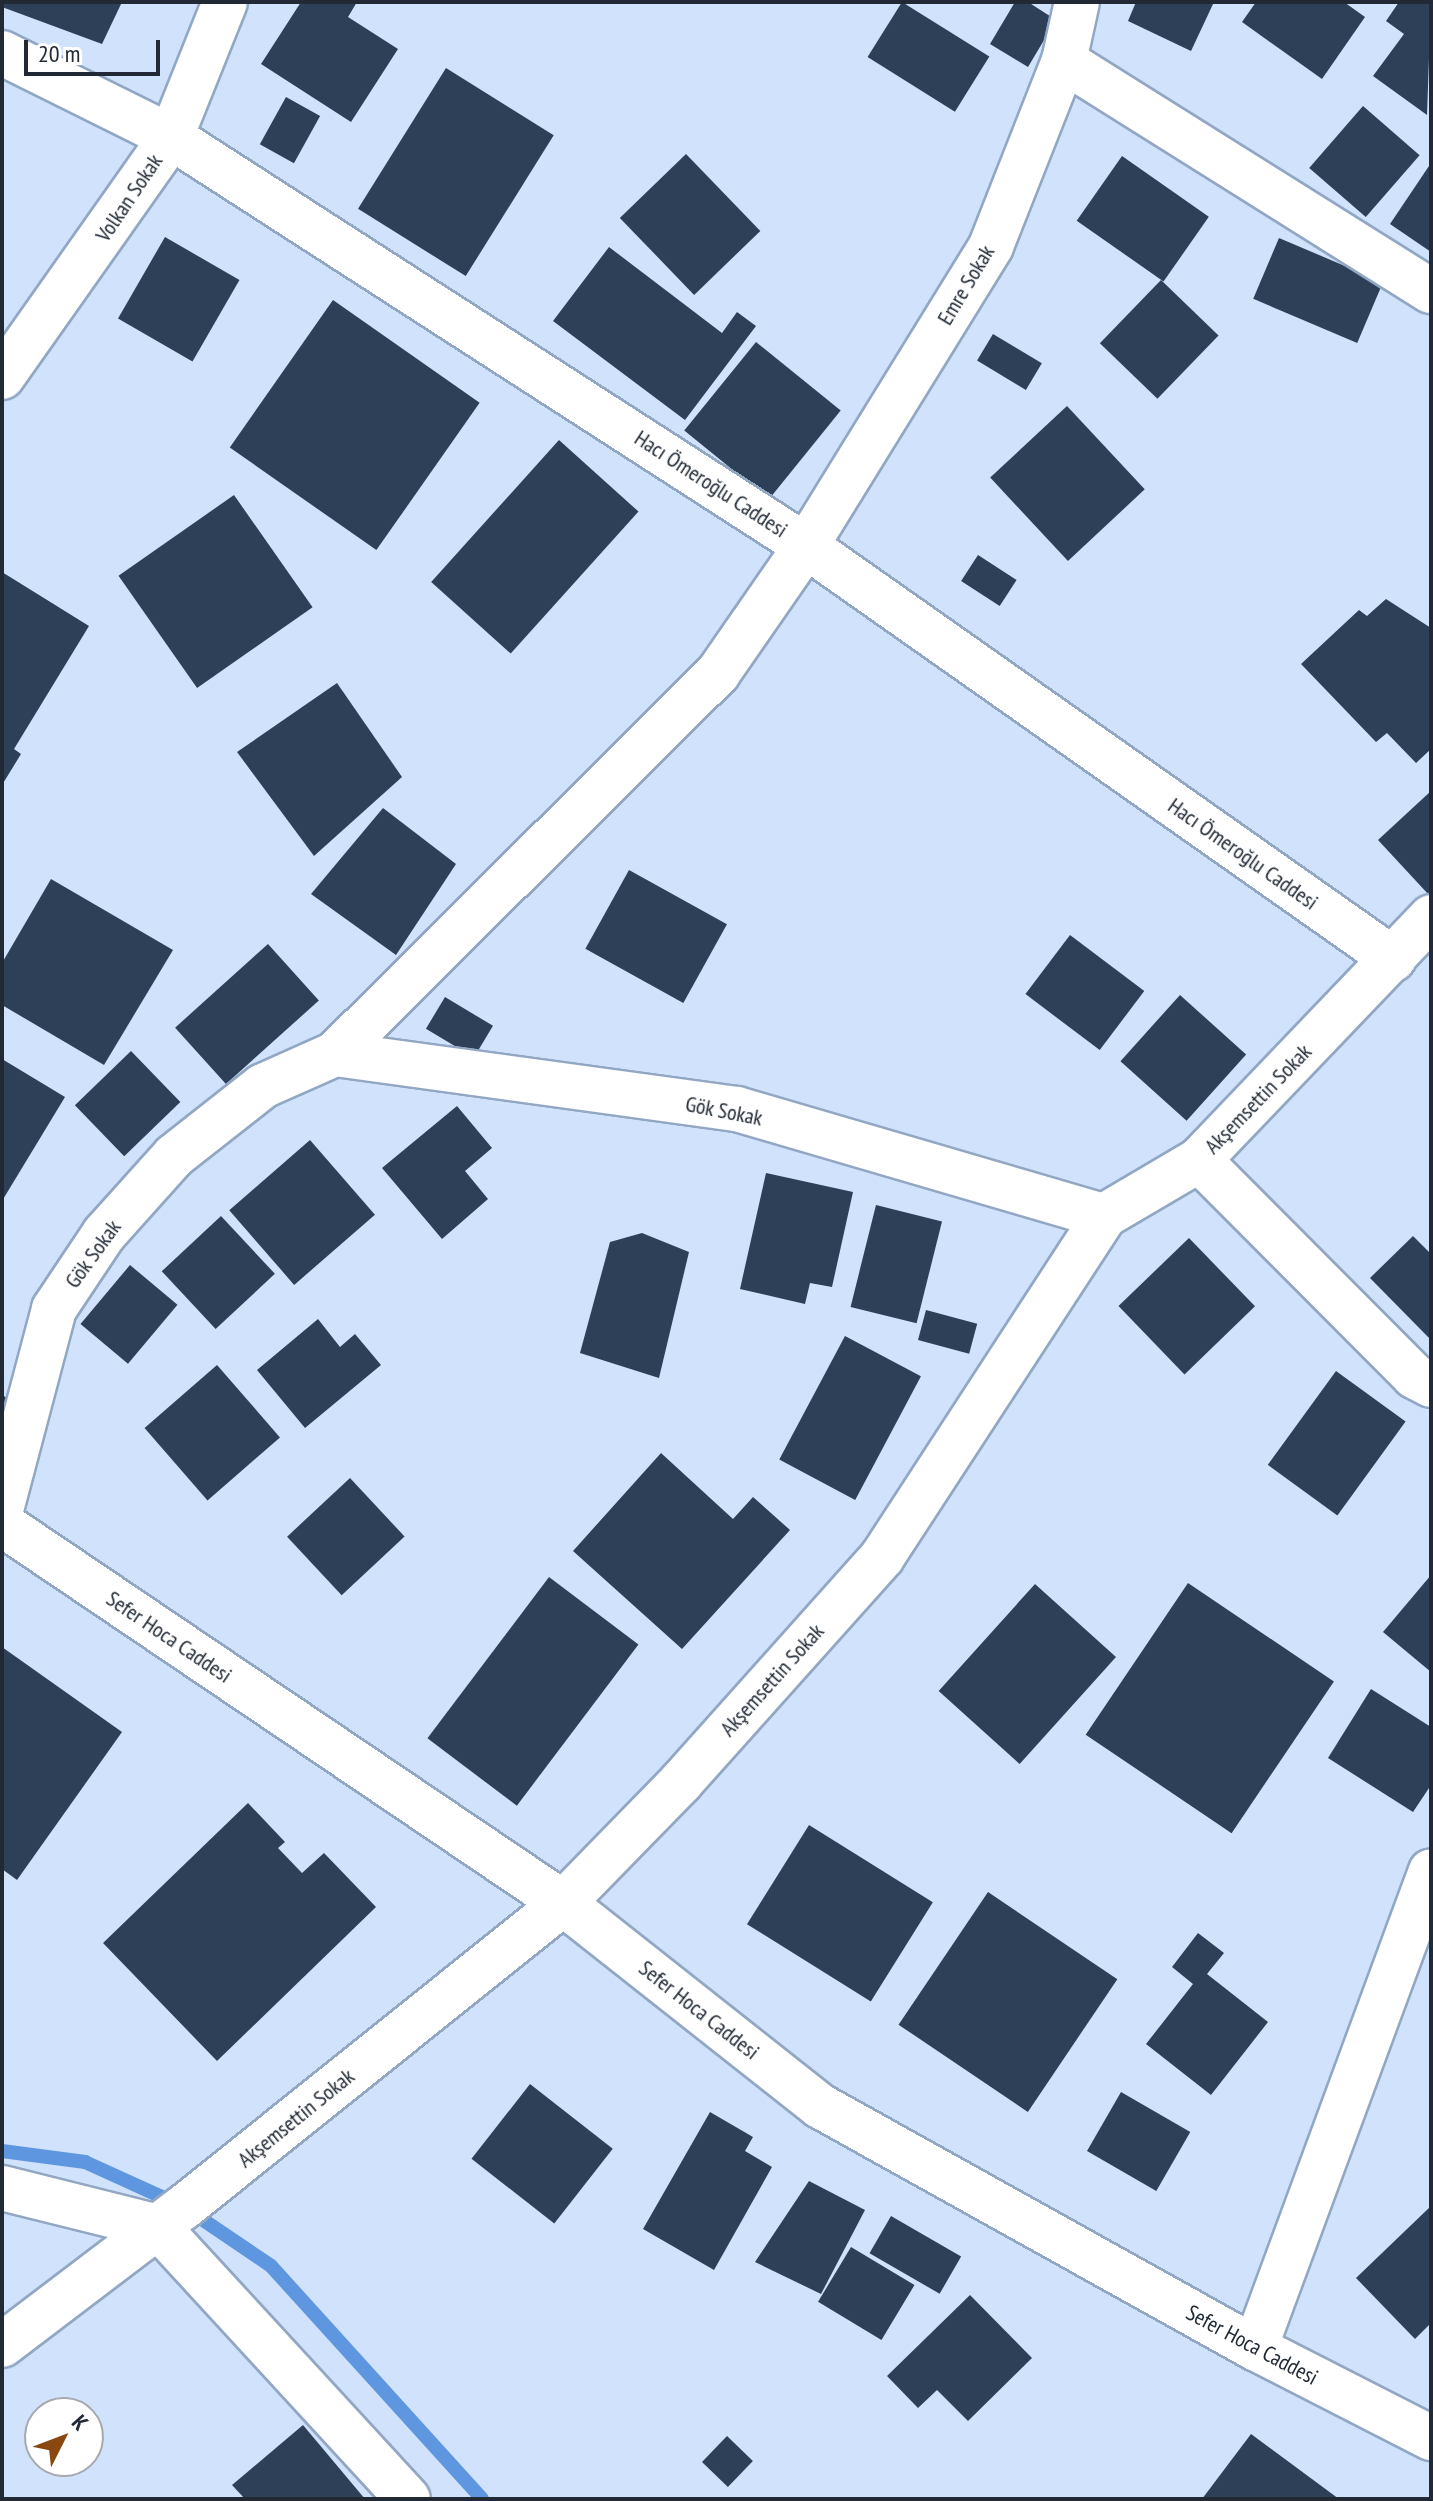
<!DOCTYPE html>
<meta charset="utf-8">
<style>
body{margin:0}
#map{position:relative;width:1433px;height:2501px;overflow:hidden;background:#d1e3fc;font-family:"PT Sans Narrow",sans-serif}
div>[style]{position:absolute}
.stream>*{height:14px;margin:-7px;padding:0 7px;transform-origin:7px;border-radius:7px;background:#5e96e0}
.building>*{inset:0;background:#2d4058;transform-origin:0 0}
.roads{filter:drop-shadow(2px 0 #91a7c4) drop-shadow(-2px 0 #91a7c4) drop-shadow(0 2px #91a7c4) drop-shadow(0 -2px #91a7c4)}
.minor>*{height:44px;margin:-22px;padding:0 22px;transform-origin:22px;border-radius:22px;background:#fff}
span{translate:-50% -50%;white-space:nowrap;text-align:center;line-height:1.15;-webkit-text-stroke:8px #fff;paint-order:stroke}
.street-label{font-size:22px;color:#202934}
.frame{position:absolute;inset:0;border:4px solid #202934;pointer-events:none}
.north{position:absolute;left:24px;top:2397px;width:80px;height:80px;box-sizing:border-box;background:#fff;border:2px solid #a6a9ae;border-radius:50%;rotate:48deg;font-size:22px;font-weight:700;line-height:32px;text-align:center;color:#202934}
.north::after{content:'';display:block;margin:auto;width:28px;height:36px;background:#88480f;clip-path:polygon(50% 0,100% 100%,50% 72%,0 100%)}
.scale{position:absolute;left:24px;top:40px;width:136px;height:36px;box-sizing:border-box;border:4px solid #202934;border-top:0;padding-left:10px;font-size:24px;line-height:28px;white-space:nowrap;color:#202934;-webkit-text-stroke:6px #fff;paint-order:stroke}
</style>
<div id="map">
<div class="stream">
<div style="left:2px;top:2151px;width:84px;rotate:7.5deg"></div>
<div style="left:85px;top:2162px;width:109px;rotate:24.4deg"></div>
<div style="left:184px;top:2207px;width:105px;rotate:34.1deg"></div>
<div style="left:271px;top:2266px;width:314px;rotate:47.8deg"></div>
</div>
<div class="building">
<div style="clip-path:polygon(2px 2px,122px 2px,102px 44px,2px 7px)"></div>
<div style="clip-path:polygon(301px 2px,357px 2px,348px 17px,398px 49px,351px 122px,261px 64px)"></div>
<div style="left:902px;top:2px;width:103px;height:65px;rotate:32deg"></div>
<div style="clip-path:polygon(1015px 2px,1028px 2px,1056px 20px,1028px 67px,990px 44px)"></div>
<div style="clip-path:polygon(1136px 2px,1214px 2px,1191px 51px,1128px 21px)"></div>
<div style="clip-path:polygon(1256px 2px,1344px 2px,1365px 17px,1322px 79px,1242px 22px)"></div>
<div style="clip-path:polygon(1399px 2px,1431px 2px,1427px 115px,1373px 76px,1404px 34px,1386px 21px)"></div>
<div style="left:446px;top:68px;width:127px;height:166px;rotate:32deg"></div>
<div style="left:286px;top:97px;width:39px;height:54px;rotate:29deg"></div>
<div style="left:1363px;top:106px;width:75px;height:82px;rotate:41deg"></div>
<div style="left:686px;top:154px;width:107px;height:92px;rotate:46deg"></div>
<div style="left:1122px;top:156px;width:106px;height:79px;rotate:35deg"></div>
<div style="clip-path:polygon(1431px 163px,1431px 252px,1390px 224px)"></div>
<div style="left:165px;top:237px;width:86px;height:94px;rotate:30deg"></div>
<div style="left:1279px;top:238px;width:113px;height:66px;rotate:23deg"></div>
<div style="clip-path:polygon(609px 247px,722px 333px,737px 312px,756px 326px,685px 420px,553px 321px)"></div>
<div style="left:1161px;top:280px;width:80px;height:88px;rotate:44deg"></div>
<div style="left:333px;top:300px;width:179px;height:180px;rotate:35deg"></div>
<div style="left:993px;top:334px;width:57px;height:31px;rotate:31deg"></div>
<div style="left:756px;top:342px;width:109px;height:114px;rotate:39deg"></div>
<div style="left:1067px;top:406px;width:114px;height:105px;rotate:47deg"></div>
<div style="left:559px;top:440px;width:107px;height:191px;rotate:42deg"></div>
<div style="left:234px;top:495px;width:137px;height:141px;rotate:55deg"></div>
<div style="left:978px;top:555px;width:46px;height:31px;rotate:33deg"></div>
<div style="clip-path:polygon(2px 572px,89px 626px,14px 749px,21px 754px,2px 785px)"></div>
<div style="clip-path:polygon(1386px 599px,1431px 628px,1431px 749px,1416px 763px,1387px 733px,1376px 742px,1301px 664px,1359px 610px,1367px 616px)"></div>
<div style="clip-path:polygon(337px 683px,402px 777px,314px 856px,237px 752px)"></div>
<div style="clip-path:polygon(1431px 791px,1431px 893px,1429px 895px,1378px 840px)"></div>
<div style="clip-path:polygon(383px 808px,456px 864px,396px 955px,311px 894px)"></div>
<div style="left:629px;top:870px;width:112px;height:90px;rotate:29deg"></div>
<div style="clip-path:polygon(51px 879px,173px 950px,104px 1065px,2px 1005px,2px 963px)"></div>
<div style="left:1070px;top:935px;width:93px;height:74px;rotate:37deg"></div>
<div style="left:268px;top:944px;width:76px;height:125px;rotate:48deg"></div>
<div style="left:1180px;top:995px;width:89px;height:89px;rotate:42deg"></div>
<div style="left:445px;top:997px;width:56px;height:37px;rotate:31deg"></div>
<div style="left:131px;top:1051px;width:71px;height:78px;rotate:46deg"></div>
<div style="clip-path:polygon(2px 1059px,65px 1097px,2px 1201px)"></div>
<div style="clip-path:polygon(457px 1106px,492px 1148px,465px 1171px,488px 1199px,442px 1239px,382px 1168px)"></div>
<div style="left:310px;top:1140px;width:99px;height:107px;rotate:49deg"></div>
<div style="clip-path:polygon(766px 1173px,853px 1192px,832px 1287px,810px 1283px,805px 1304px,740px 1289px)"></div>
<div style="left:876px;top:1205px;width:68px;height:105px;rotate:14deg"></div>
<div style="left:221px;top:1216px;width:79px;height:81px;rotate:47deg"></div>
<div style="clip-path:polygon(642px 1233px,689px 1252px,659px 1378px,580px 1353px,610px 1242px)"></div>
<div style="clip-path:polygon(1413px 1236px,1431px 1254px,1431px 1340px,1370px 1278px)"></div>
<div style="left:1189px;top:1238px;width:95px;height:98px;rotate:46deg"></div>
<div style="left:130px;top:1265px;width:62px;height:77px;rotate:40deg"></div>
<div style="left:926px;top:1310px;width:53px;height:31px;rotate:15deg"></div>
<div style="clip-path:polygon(318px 1319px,340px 1347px,355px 1334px,381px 1365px,305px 1428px,257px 1370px)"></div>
<div style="left:845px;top:1336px;width:86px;height:140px;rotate:28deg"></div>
<div style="left:217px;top:1365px;width:96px;height:96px;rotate:49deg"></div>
<div style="left:1336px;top:1371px;width:86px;height:116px;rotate:36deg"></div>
<div style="clip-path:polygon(2px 1395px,18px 1404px,2px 1430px)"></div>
<div style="clip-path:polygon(661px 1453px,733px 1519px,753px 1497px,790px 1530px,682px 1649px,573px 1551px)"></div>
<div style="left:350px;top:1478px;width:80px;height:86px;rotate:47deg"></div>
<div style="clip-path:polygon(1431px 1575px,1431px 1672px,1383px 1632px)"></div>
<div style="left:549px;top:1577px;width:112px;height:202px;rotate:37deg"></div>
<div style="left:1188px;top:1583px;width:176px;height:183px;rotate:34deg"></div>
<div style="left:1035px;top:1584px;width:109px;height:144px;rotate:42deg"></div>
<div style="clip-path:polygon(2px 1647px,122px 1732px,17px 1880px,2px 1869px)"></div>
<div style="clip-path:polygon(1371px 1689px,1431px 1727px,1431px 1785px,1413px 1812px,1328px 1758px)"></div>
<div style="clip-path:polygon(248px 1803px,285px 1842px,278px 1848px,302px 1873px,324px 1853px,376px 1907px,217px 2061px,103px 1943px)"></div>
<div style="left:809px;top:1825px;width:146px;height:117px;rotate:32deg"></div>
<div style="left:988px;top:1892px;width:156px;height:160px;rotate:34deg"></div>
<div style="clip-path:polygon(1198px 1933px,1224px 1953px,1207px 1974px,1268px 2022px,1211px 2095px,1146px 2044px,1193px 1984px,1172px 1967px)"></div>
<div style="left:530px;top:2084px;width:105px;height:95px;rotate:38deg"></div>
<div style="left:1121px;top:2092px;width:80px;height:68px;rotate:30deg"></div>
<div style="clip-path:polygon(710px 2112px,753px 2137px,745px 2151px,772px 2167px,714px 2270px,643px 2229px)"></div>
<div style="clip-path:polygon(809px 2181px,865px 2210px,821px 2294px,755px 2262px)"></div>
<div style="clip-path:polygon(1431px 2206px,1431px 2323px,1415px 2339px,1356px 2278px)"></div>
<div style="left:891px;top:2216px;width:81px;height:43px;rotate:30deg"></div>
<div style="left:851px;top:2247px;width:74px;height:64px;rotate:31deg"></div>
<div style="clip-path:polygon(970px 2295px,1032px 2358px,968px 2421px,937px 2390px,918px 2408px,887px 2376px)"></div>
<div style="clip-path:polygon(303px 2425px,365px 2499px,245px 2499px,232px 2485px)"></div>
<div style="clip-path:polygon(1251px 2434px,1339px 2499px,1202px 2499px)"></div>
<div style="left:727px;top:2436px;width:36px;height:36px;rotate:44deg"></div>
</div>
<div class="roads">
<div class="minor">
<div style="left:2px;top:53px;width:189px;rotate:26.4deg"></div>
<div style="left:171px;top:137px;width:755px;rotate:32.79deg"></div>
<div style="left:806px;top:546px;width:718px;rotate:35.13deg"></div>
<div style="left:1064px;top:61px;width:433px;rotate:32.1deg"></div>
<div style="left:2px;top:377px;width:294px;rotate:-54.8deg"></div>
<div style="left:171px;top:137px;width:145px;rotate:-68.2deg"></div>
<div style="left:335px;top:1054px;width:406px;rotate:7.8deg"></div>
<div style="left:737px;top:1109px;width:382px;rotate:16.3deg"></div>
<div style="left:1199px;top:1160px;width:305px;rotate:45.1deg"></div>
<div style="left:1414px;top:1376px;width:19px;rotate:28deg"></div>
<div style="left:2px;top:1506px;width:204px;rotate:-75.2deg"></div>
<div style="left:54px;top:1309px;width:90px;rotate:-56.3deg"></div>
<div style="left:104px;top:1234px;width:105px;rotate:-48.1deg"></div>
<div style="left:174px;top:1156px;width:113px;rotate:-38.2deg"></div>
<div style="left:263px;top:1086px;width:79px;rotate:-24deg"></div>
<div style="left:335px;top:1054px;width:540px;rotate:-44.85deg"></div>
<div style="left:718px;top:673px;width:155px;rotate:-55.3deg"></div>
<div style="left:806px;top:546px;width:352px;rotate:-58.3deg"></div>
<div style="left:991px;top:246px;width:199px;rotate:-68.5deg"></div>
<div style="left:1064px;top:61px;width:60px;rotate:-77.6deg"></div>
<div style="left:2px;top:1524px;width:677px;rotate:34.04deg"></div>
<div style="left:563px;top:1903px;width:328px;rotate:38.3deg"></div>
<div style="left:820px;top:2106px;width:498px;rotate:29.1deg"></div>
<div style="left:1255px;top:2348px;width:198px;rotate:27.1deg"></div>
<div style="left:2px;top:2188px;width:161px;rotate:14deg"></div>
<div style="left:158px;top:2227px;width:369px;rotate:47.4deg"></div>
<div style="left:2px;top:2345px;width:228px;rotate:-37.2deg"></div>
<div style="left:184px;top:2207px;width:486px;rotate:-38.7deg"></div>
<div style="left:563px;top:1903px;width:169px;rotate:-45.7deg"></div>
<div style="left:681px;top:1782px;width:302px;rotate:-48.2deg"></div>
<div style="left:882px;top:1557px;width:407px;rotate:-56.9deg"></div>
<div style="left:1104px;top:1216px;width:110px;rotate:-30.5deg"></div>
<div style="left:1199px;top:1160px;width:336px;rotate:-46.3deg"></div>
<div style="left:1255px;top:2348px;width:508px;rotate:-69.75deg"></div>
</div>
</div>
<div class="street-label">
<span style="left:129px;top:198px;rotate:-56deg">Volkan Sokak</span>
<span style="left:966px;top:285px;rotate:-59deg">Emre Sokak</span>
<span style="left:711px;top:484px;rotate:33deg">Hacı Ömeroğlu Caddesi</span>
<span style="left:1243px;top:854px;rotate:35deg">Hacı Ömeroğlu Caddesi</span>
<span style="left:1258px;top:1099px;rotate:-46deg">Akşemsettin Sokak</span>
<span style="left:724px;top:1111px;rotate:11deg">Gök Sokak</span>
<span style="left:93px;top:1254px;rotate:-54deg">Gök Sokak</span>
<span style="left:169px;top:1637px;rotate:34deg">Sefer Hoca Caddesi</span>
<span style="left:772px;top:1680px;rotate:-48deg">Akşemsettin Sokak</span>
<span style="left:699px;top:2010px;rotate:38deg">Sefer Hoca Caddesi</span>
<span style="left:296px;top:2118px;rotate:-39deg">Akşemsettin Sokak</span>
<span style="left:1252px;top:2345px;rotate:28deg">Sefer Hoca Caddesi</span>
</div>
<div class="frame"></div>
<div class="north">K</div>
<div class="scale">20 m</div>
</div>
